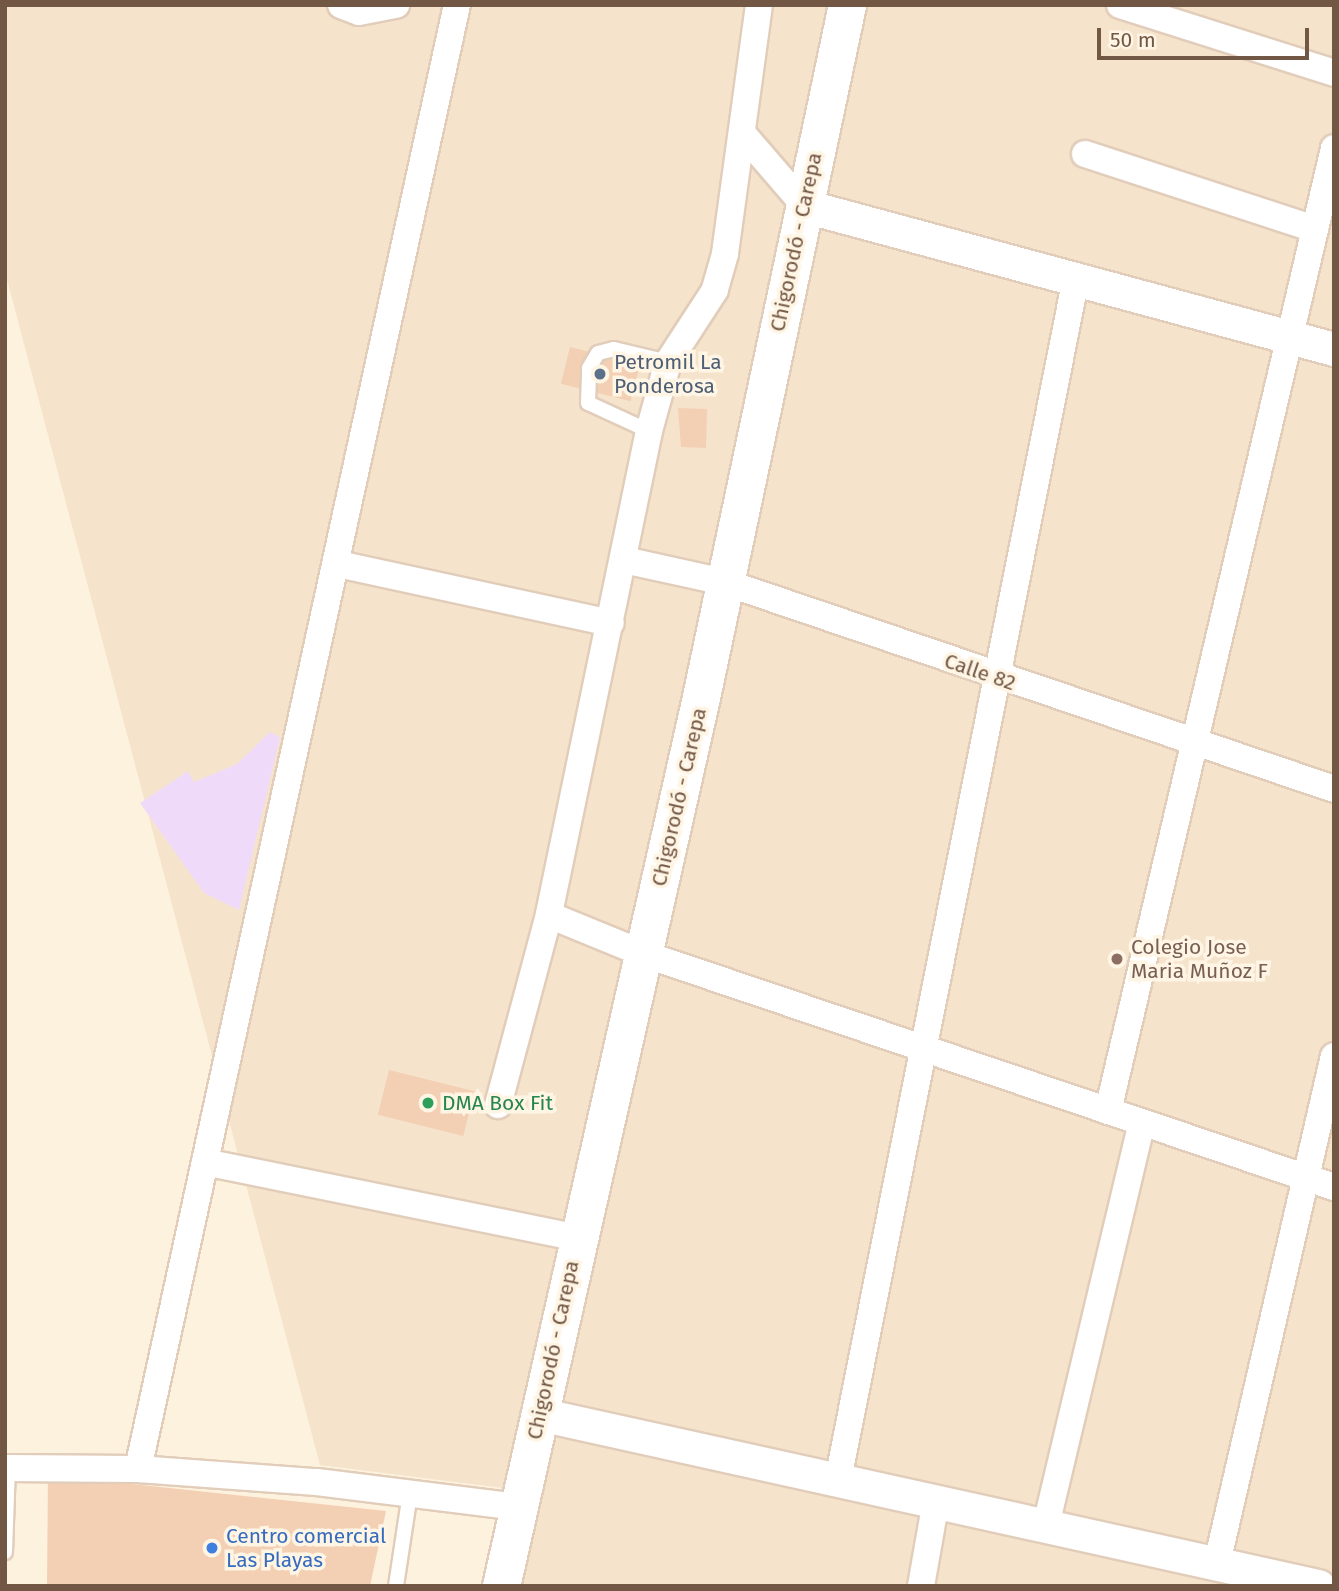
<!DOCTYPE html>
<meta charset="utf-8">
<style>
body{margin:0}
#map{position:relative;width:1339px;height:1591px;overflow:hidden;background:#fdf2dd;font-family:"Fira Sans",sans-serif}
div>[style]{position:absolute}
.residential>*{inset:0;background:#f5e3cc}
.education>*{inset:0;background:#efdbf9}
.building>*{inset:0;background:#f3cfb4;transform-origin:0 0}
.roads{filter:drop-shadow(2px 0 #e1cdba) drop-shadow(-2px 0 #e1cdba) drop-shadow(0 2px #e1cdba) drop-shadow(0 -2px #e1cdba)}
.service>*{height:14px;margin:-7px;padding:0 7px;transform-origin:7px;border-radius:7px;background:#fff}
.minor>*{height:26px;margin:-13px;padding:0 13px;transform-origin:13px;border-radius:13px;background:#fff}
.tertiary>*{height:33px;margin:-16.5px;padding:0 16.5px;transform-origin:16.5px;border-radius:16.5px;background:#fff}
.secondary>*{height:37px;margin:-18.5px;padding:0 18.5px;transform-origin:18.5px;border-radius:18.5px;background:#fff}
.dots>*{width:19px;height:19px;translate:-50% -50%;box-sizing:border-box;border:4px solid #fff5e4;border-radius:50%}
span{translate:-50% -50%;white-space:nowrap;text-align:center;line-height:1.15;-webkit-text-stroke:7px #fff5e4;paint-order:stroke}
.street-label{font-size:21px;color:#735745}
.service-label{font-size:21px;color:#4e5e75}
.left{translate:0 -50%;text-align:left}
.education-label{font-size:21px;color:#785e54}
.leisure-label{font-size:21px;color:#27864d}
.shop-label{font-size:21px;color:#366cbe}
.frame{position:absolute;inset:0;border:7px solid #735745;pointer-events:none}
.scale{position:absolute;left:1097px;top:28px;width:212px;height:32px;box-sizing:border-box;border:4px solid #735745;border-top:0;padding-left:9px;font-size:21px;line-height:24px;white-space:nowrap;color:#735745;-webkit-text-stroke:5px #fff5e4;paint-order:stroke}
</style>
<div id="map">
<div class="residential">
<div style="clip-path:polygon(5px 5px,1334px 5px,1334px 1586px,481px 1586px,503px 1488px,320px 1465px,5px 272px)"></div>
</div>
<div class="education">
<div style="clip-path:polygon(270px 732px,280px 737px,239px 910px,204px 893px,140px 803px,188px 771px,194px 782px,237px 764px)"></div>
</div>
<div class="building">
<div style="left:570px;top:347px;width:72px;height:38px;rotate:14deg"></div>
<div style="clip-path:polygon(678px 408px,707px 409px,706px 448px,681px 447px)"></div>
<div style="left:389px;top:1070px;width:88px;height:46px;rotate:14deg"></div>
<div style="clip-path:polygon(48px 1475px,386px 1511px,370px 1586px,47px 1586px)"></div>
</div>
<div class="roads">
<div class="service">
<div style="left:649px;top:431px;width:67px;rotate:-155.3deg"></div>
<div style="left:588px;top:403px;width:35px;rotate:-88deg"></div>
<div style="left:589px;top:368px;width:17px;rotate:-59deg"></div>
<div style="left:598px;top:353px;width:16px;rotate:-14deg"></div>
<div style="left:614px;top:349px;width:56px;rotate:13.5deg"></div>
<div style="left:5px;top:1552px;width:84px;rotate:-88deg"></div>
<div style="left:396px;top:1586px;width:94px;rotate:-81.4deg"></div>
</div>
<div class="minor">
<div style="left:341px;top:5px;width:19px;rotate:21deg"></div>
<div style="left:359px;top:12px;width:38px;rotate:-11deg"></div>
<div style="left:759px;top:5px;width:251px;rotate:97.8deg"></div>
<div style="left:725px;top:254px;width:37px;rotate:106deg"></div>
<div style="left:715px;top:290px;width:86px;rotate:123.1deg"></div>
<div style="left:668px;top:362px;width:72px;rotate:105.4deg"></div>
<div style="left:649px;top:431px;width:494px;rotate:101.7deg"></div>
<div style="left:549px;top:915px;width:103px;rotate:22.3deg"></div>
<div style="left:644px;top:954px;width:728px;rotate:18.66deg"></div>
<div style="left:1120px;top:5px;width:225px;rotate:17.6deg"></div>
<div style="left:742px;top:133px;width:96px;rotate:49.2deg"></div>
<div style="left:1085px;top:154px;width:242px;rotate:18.1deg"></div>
<div style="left:624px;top:560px;width:102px;rotate:12.4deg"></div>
<div style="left:724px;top:582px;width:644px;rotate:18.74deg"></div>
<div style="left:338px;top:564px;width:279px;rotate:12.2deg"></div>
<div style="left:498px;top:1105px;width:197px;rotate:-75deg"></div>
<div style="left:1108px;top:1111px;width:989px;rotate:-76.79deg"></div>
<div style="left:205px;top:1162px;width:381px;rotate:11.5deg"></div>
<div style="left:5px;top:1468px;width:133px;rotate:0.4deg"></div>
<div style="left:138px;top:1469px;width:179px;rotate:4.2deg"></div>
<div style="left:317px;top:1482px;width:204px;rotate:7.1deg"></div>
<div style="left:138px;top:1469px;width:1498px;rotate:-77.71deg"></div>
<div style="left:838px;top:1480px;width:1220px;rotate:-78.8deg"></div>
<div style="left:1046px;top:1525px;width:413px;rotate:-76.6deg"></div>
<div style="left:1217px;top:1563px;width:520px;rotate:-77.01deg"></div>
<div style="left:921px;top:1586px;width:86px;rotate:-80deg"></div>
</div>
<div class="tertiary">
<div style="left:805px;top:206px;width:548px;rotate:15.13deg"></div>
<div style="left:539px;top:1414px;width:798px;rotate:12.45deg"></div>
</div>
<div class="secondary">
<div style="left:501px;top:1586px;width:911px;rotate:-77.32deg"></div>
<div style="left:701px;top:697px;width:707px;rotate:-78.09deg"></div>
</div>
</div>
<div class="dots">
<div style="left:600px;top:374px;background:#5c6f8a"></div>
<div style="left:1117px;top:959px;background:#8d6e63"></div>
<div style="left:428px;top:1103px;background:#2e9e5b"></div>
<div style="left:212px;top:1548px;background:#3f7fe0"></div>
</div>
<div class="street-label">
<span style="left:796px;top:242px;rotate:-78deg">Chigorodó - Carepa</span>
<span style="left:980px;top:672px;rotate:19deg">Calle 82</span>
<span style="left:679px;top:797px;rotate:-77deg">Chigorodó - Carepa</span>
<span style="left:553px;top:1350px;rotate:-78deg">Chigorodó - Carepa</span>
</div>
<div class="service-label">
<span class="left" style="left:614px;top:374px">Petromil La<br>Ponderosa</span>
</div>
<div class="education-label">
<span class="left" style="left:1131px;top:959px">Colegio Jose<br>Maria Muñoz F</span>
</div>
<div class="leisure-label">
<span class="left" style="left:442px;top:1103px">DMA Box Fit</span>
</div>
<div class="shop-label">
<span class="left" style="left:226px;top:1548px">Centro comercial<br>Las Playas</span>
</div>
<div class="frame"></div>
<div class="scale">50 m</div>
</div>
